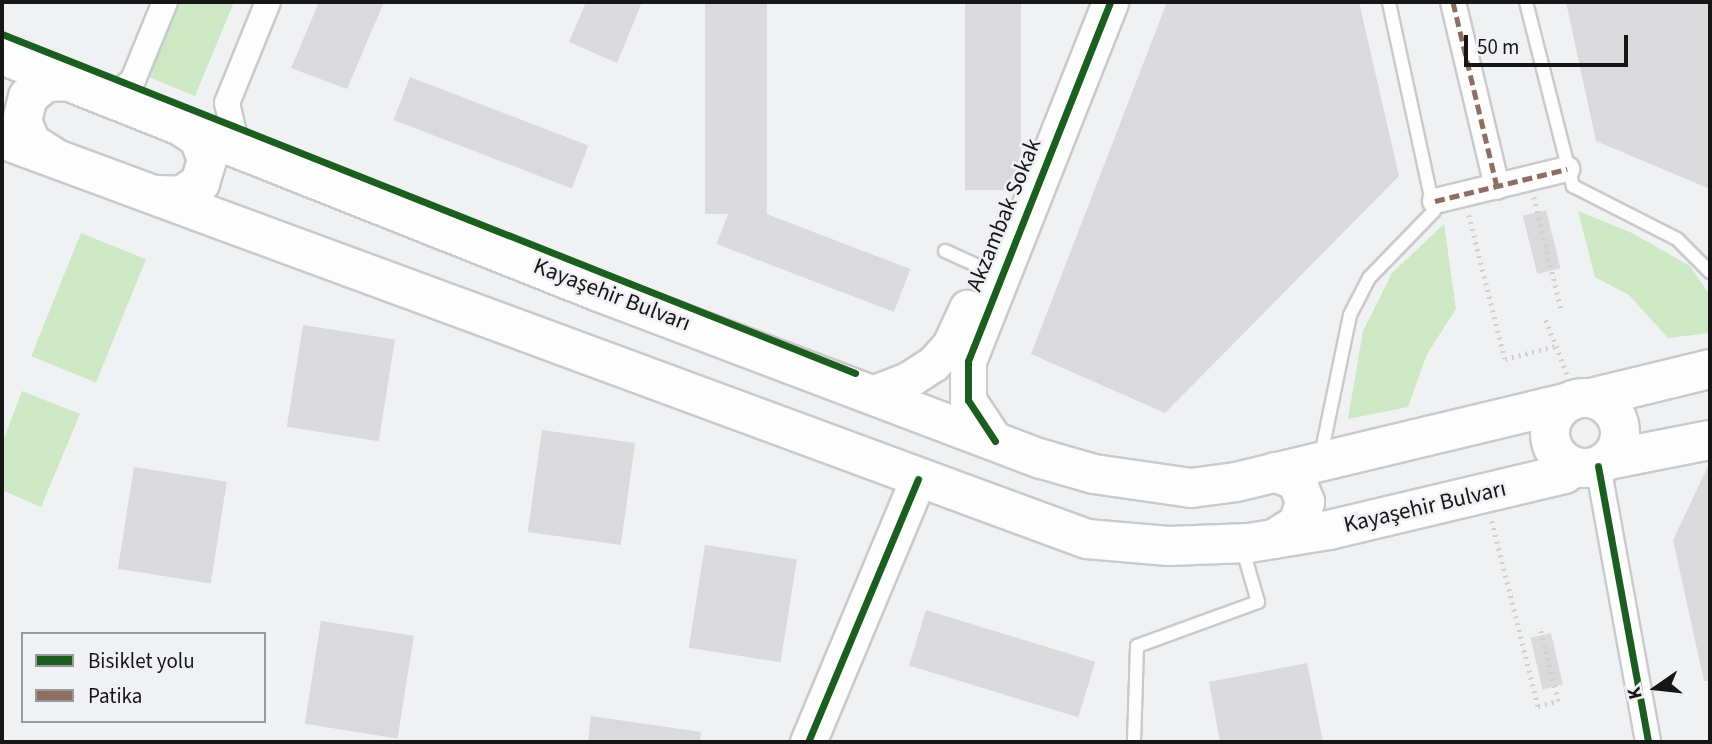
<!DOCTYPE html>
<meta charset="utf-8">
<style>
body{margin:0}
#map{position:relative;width:1712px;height:744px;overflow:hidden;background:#f0f1f3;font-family:"Source Sans 3",sans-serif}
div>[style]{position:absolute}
.green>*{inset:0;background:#cee7c5;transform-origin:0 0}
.building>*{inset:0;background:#dadadc;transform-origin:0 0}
.path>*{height:4.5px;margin-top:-2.25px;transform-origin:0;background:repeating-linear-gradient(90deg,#d0d0d1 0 2px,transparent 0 7px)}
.roads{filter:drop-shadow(2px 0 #cacacb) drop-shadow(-2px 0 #cacacb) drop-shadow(0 2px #cacacb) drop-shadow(0 -2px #cacacb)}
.lane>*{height:12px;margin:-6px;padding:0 6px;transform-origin:6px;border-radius:6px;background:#fdfdfd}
.street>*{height:24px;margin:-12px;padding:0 12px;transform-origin:12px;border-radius:12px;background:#fdfdfd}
.secondary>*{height:35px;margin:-17.5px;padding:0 17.5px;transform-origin:17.5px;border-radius:17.5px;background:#fdfdfd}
.primary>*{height:38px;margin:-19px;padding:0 19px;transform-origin:19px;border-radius:19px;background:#fdfdfd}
.primary>.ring{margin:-19px;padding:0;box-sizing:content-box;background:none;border:38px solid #fdfdfd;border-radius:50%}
.quiet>*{height:5px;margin-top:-2.5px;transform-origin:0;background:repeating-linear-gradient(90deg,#8d6e63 0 10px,transparent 0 15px)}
.cycleway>*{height:7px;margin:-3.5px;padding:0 3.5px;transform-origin:3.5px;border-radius:3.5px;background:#1b5e20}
span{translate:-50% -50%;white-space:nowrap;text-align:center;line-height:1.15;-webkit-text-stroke:5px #eff1f4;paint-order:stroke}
.street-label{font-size:23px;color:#161617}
.frame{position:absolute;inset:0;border:4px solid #161617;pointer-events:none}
.legend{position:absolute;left:21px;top:632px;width:245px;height:91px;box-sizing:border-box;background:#eff1f4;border:2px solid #98999c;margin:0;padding:9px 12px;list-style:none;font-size:21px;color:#161617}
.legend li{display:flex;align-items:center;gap:14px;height:35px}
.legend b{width:35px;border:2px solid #98999c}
.north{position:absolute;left:1621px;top:653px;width:70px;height:70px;-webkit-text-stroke:5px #eff1f4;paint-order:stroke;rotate:256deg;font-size:19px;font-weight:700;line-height:28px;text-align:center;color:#161617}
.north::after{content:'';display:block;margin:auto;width:24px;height:32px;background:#161617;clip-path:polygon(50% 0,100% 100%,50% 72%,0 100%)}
.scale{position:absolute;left:1464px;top:35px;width:164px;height:32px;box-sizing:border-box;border:4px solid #161617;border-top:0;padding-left:9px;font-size:21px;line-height:24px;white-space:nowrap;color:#161617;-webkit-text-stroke:5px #eff1f4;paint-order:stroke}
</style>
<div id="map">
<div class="green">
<div style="clip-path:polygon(175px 2px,234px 2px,195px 96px,144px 75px)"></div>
<div style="clip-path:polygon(1578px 211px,1632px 233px,1690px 266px,1710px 295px,1710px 333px,1668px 338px,1629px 295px,1595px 277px)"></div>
<div style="clip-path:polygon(1444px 224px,1456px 309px,1427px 354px,1408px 407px,1348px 419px,1363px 331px,1392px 273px)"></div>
<div style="left:81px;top:233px;width:70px;height:133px;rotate:22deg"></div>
<div style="clip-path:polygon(22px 391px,80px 414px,41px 507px,2px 490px,2px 444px)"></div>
</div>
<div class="building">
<div style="clip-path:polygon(319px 2px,384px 2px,347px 89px,291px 68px)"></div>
<div style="clip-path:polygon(586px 2px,642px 2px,617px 63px,569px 42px)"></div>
<div style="left:705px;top:2px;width:62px;height:212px"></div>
<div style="left:965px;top:2px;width:56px;height:188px"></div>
<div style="clip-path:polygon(1167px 2px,1359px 2px,1399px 176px,1165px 413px,1031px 354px)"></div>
<div style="clip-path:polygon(1566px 2px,1710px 2px,1710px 189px,1596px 141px)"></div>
<div style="left:410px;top:77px;width:191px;height:46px;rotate:21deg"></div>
<div style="left:733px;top:201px;width:190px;height:46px;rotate:21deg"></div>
<div style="left:1546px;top:210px;width:60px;height:24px;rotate:76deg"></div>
<div style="left:303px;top:325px;width:93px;height:103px;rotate:9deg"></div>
<div style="left:542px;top:430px;width:94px;height:103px;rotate:8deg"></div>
<div style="clip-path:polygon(1710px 462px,1710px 681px,1704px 681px,1673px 540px)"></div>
<div style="left:134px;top:467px;width:94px;height:103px;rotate:9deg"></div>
<div style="left:705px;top:545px;width:93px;height:104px;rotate:9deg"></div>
<div style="left:926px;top:610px;width:177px;height:58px;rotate:17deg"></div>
<div style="left:321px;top:621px;width:94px;height:104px;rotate:9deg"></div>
<div style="left:1551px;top:633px;width:53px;height:21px;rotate:77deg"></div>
<div style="clip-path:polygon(1307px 663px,1323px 742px,1220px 742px,1209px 682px)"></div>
<div style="clip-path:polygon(591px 716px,701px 732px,700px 742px,588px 742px)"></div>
</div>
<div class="path">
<div style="left:1534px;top:197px;width:115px;rotate:76.4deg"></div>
<div style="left:1469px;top:215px;width:148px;rotate:76deg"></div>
<div style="left:1505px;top:359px;width:53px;rotate:-14.3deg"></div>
<div style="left:1546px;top:320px;width:58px;rotate:68.7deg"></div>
<div style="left:1492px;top:521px;width:191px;rotate:76deg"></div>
<div style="left:1538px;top:706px;width:21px;rotate:-14deg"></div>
<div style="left:1558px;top:701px;width:74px;rotate:-104deg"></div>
</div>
<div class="roads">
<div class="lane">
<div style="left:1526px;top:2px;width:190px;rotate:75.7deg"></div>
<div style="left:1573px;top:186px;width:117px;rotate:27deg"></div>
<div style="left:1677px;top:239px;width:47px;rotate:45deg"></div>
<div style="left:945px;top:251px;width:60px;rotate:24.4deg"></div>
<div style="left:1321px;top:455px;width:143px;rotate:-78.3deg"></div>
<div style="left:1350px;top:315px;width:42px;rotate:-62.8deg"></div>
<div style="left:1369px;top:278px;width:93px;rotate:-45.9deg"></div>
<div style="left:1434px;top:211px;width:214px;rotate:-102.2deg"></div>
<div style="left:1134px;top:742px;width:96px;rotate:-88.2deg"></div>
<div style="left:1137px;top:646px;width:129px;rotate:-20deg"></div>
<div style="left:1258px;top:602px;width:57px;rotate:-106.2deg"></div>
</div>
<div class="street">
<div style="left:1453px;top:2px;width:190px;rotate:76.6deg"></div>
<div style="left:113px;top:98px;width:27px;rotate:-42deg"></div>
<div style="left:133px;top:80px;width:84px;rotate:-67.7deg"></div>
<div style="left:237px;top:146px;width:44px;rotate:-103.1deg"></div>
<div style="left:227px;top:103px;width:109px;rotate:-67.9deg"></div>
<div style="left:1435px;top:201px;width:136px;rotate:-13.6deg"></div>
<div style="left:1598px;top:466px;width:280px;rotate:79.7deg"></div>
</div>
<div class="secondary">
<div style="left:874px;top:393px;width:36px;rotate:-21deg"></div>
<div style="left:908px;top:380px;width:30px;rotate:-33deg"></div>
<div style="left:933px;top:364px;width:25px;rotate:-48deg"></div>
<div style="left:950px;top:345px;width:41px;rotate:-65.3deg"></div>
<div style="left:995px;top:441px;width:49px;rotate:-123.4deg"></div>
<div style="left:968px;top:400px;width:39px;rotate:-90deg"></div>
<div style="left:968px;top:361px;width:386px;rotate:-68.4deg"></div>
<div style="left:808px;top:742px;width:285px;rotate:-67.3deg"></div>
</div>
<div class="primary">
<div style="left:2px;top:55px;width:642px;rotate:21.65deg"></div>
<div style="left:599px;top:292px;width:473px;rotate:20.7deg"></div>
<div style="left:1042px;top:459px;width:54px;rotate:16.1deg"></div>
<div style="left:1094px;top:474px;width:98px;rotate:8.2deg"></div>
<div style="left:1191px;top:488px;width:45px;rotate:-7.6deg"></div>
<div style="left:1236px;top:482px;width:339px;rotate:-13.5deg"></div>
<div style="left:2px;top:139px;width:1156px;rotate:20.24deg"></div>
<div style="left:1087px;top:539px;width:82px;rotate:4.9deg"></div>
<div style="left:1169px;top:546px;width:80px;rotate:-2.1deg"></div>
<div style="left:1249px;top:543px;width:81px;rotate:-9.2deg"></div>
<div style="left:1329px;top:530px;width:242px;rotate:-13.4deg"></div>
<div style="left:1564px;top:474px;width:12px;rotate:-35deg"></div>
<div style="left:52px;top:156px;width:25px;rotate:-148deg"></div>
<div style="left:31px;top:143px;width:24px;rotate:-112deg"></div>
<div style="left:22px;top:121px;width:25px;rotate:-76deg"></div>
<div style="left:28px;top:97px;width:23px;rotate:-40deg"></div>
<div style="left:46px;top:82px;width:24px;rotate:-2deg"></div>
<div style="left:157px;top:195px;width:24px;rotate:2deg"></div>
<div style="left:181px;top:196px;width:23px;rotate:-34deg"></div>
<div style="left:200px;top:183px;width:24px;rotate:-73deg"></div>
<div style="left:207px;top:160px;width:23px;rotate:-110deg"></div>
<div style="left:199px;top:138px;width:24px;rotate:-147deg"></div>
<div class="ring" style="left:1550px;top:398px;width:32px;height:32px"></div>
<div style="left:1591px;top:398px;width:122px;rotate:-13.7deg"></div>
<div style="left:1608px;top:460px;width:104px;rotate:-11.1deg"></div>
<div style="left:1274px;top:539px;width:28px;rotate:-32deg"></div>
<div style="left:1298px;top:524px;width:23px;rotate:-72deg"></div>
<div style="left:1305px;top:502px;width:22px;rotate:-111deg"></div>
<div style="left:1297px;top:481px;width:24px;rotate:-158deg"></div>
</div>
</div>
<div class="quiet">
<div style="left:1453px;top:2px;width:190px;rotate:76.6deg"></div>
<div style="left:1435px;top:201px;width:136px;rotate:-13.6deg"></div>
</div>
<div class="cycleway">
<div style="left:2px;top:34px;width:918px;rotate:21.67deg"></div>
<div style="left:995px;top:441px;width:49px;rotate:-123.4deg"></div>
<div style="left:968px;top:400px;width:39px;rotate:-90deg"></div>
<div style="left:968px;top:361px;width:386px;rotate:-68.4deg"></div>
<div style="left:1598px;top:466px;width:280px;rotate:79.7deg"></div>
<div style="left:808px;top:742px;width:285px;rotate:-67.3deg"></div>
</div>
<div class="street-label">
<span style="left:1004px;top:215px;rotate:-68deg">Akzambak Sokak</span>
<span style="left:612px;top:295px;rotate:21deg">Kayaşehir Bulvarı</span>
<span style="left:1425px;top:507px;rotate:-13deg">Kayaşehir Bulvarı</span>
</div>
<div class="frame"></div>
<ul class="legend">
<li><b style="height:9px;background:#1b5e20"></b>Bisiklet yolu</li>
<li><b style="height:9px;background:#8d6e63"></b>Patika</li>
</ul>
<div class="north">K</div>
<div class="scale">50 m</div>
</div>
